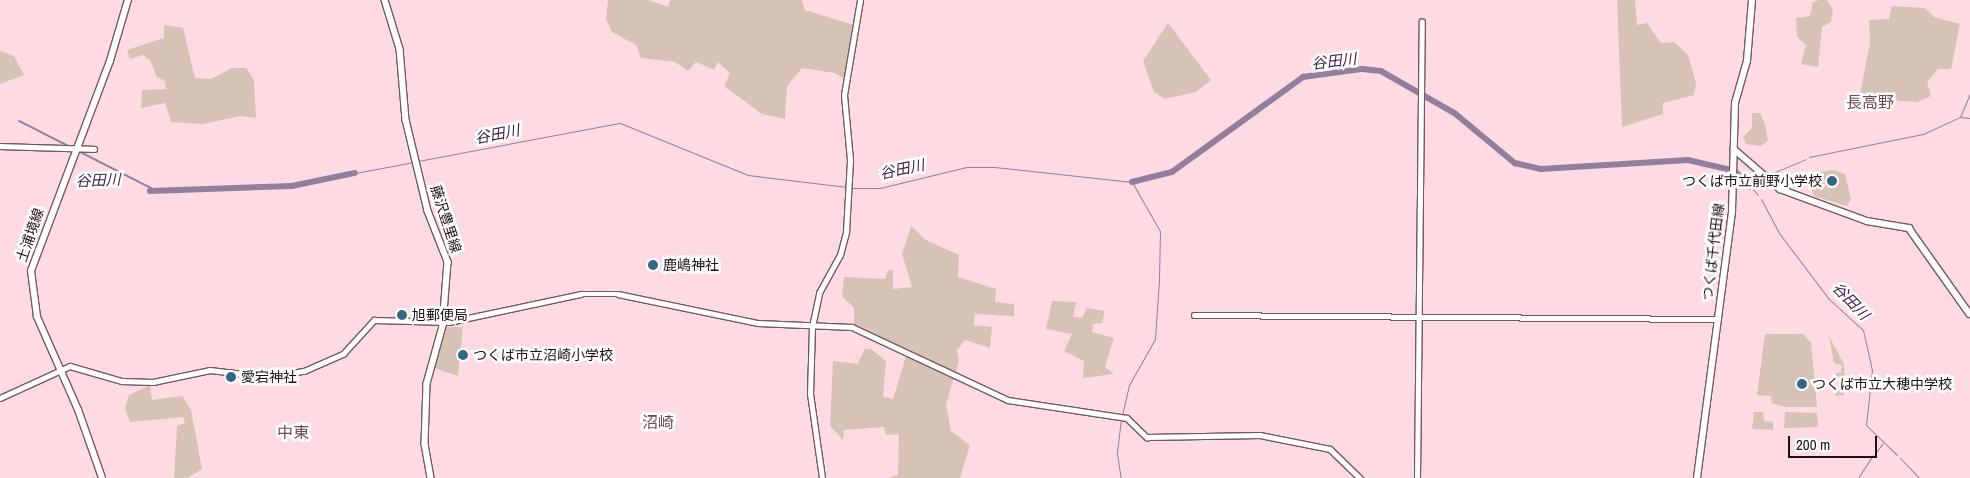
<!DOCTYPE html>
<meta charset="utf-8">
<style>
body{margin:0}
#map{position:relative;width:1970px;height:478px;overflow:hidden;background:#fedbe2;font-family:"Archivo Narrow","Noto Sans JP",sans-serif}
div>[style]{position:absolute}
.green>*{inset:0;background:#d7c3b5}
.water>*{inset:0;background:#917f9d;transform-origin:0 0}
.stream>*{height:1px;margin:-0.5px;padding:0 0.5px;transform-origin:0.5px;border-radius:0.5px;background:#917f9d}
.river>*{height:5.5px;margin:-2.75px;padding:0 2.75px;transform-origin:2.75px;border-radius:2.75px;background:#917f9d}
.roads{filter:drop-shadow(1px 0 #76595f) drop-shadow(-1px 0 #76595f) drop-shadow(0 1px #76595f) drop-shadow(0 -1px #76595f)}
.minor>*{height:4.5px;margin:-2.25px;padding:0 2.25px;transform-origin:2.25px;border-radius:2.25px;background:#fff}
.major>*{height:5.5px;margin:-2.75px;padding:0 2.75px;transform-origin:2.75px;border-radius:2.75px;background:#fff}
.dots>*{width:14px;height:14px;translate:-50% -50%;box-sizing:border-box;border:2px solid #fff;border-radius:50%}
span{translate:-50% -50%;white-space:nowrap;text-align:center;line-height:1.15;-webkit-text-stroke:5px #fff;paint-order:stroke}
.poi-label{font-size:14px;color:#1b1012}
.right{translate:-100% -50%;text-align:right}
.left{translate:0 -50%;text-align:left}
.street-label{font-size:14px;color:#1b1012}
.water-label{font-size:15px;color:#3e234d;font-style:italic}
.quarter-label{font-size:16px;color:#6b4e54}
.scale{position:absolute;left:1788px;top:436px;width:89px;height:22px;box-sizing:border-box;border:2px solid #1b1012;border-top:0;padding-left:6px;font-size:15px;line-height:18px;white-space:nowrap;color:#1b1012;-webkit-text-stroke:4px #fff;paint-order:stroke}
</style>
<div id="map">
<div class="green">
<div style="clip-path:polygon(608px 0,648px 0,668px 7px,670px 0,802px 0,805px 10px,857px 26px,852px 56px,843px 78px,835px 73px,802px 68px,787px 86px,785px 119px,762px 114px,724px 86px,730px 73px,718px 62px,714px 70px,696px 62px,688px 71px,675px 62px,641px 58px,636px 45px,612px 32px,606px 19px)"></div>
<div style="clip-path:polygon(1617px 0,1635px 0,1637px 25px,1647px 23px,1661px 43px,1674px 42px,1688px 55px,1696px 83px,1694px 95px,1663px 103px,1663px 114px,1622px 127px)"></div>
<div style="clip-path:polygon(1819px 0,1827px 0,1833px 10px,1831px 22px,1822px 27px,1818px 67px,1801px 64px,1806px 45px,1797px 37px,1796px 18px,1810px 16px,1813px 2px)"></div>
<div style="clip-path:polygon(1892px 6px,1925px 8px,1934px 17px,1960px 24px,1951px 69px,1938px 69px,1927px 82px,1931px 96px,1917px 102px,1859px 98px,1870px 43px,1869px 20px,1889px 19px)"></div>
<div style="clip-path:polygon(1168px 23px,1211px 80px,1196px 92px,1165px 99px,1154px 92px,1143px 61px)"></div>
<div style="clip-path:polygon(164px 25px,183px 28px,195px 78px,211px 79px,232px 68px,246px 68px,254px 80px,256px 118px,240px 116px,203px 124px,171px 122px,165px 103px,141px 108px,142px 90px,166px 89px,165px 81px,157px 77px,150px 60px,143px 55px,130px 59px,127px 50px,164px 38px)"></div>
<div style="clip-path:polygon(0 51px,14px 56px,24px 75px,0 84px)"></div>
<div style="clip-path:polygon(1752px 113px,1760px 113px,1765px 124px,1768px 141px,1761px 146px,1746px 144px,1743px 137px,1752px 128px)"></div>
<div style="clip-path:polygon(1834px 170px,1845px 174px,1851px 199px,1847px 206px,1814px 196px,1810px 186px,1813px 173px)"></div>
<div style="clip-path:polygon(911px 226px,926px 240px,959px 255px,958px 277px,996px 289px,995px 302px,1014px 304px,1014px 316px,975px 314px,974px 325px,992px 327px,990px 348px,965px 340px,957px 350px,959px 360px,946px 405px,951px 431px,970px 445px,960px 478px,887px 478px,898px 475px,899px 434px,886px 435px,884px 427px,844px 430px,843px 440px,830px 426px,833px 361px,857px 364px,865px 349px,871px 349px,886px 361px,883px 397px,893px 399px,907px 353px,854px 325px,854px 308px,842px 296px,844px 277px,885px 279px,888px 270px,893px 270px,893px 289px,912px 287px,902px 254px)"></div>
<div style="clip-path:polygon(1052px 301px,1076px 302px,1073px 317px,1082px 318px,1087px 308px,1105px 311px,1102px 323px,1093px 324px,1092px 332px,1114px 338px,1105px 367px,1114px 374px,1083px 378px,1084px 361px,1064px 351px,1072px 334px,1046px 329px)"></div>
<div style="clip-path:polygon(447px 327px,463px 327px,458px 376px,434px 368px)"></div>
<div style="clip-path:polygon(1765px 334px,1803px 334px,1811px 343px,1817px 407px,1785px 407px,1772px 403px,1771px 396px,1757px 395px)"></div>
<div style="clip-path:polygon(1829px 336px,1844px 364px,1844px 395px,1834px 396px,1843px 384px,1835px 373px,1841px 373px,1842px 365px,1834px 363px)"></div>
<div style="clip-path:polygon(150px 385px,152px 400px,182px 396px,191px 410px,202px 469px,187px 478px,174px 478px,177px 426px,185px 423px,183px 417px,130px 422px,125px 408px,129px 395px)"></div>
<div style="clip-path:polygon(1754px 412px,1763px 412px,1764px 421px,1773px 422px,1773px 430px,1752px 429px)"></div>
<div style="clip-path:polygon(1785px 412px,1817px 413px,1818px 427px,1784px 428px)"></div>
</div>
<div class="water">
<div style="left:157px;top:190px;width:2px;height:155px;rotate:117deg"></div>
</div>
<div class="stream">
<div style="left:1961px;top:117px;width:9px;rotate:6deg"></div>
<div style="left:1809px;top:157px;width:116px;rotate:-11.4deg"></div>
<div style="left:1923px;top:134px;width:41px;rotate:-24.7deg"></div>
<div style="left:1960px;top:117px;width:25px;rotate:-67deg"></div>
<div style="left:418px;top:161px;width:206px;rotate:-10.7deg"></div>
<div style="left:620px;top:123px;width:138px;rotate:22.1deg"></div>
<div style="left:748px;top:175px;width:100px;rotate:6.9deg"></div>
<div style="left:355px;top:173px;width:60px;rotate:-10.6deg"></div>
<div style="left:1768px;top:175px;width:41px;rotate:-22.8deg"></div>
<div style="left:851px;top:188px;width:29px"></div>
<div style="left:880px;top:188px;width:89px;rotate:-13.6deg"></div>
<div style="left:967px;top:167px;width:27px"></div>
<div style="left:994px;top:167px;width:139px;rotate:6.2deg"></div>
<div style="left:1132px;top:182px;width:56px;rotate:60.3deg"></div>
<div style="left:1160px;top:231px;width:49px;rotate:91.2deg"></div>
<div style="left:1159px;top:280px;width:59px;rotate:93.9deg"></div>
<div style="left:1155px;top:339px;width:53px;rotate:119.5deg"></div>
<div style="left:1129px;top:385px;width:32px;rotate:103deg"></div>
<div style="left:1758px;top:195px;width:12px;rotate:-132deg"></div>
<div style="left:1750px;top:186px;width:15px;rotate:-32deg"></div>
<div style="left:1761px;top:199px;width:38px;rotate:62deg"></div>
<div style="left:1779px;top:233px;width:83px;rotate:52.9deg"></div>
<div style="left:1829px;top:299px;width:46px;rotate:42.4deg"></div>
<div style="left:1863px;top:330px;width:41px;rotate:77.3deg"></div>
<div style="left:1872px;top:370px;width:55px;rotate:96.2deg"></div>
<div style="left:1866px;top:425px;width:43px;rotate:44.1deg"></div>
<div style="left:1121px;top:419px;width:35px;rotate:97deg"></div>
<div style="left:1117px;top:454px;width:24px;rotate:81deg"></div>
<div style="left:1876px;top:452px;width:11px;rotate:-52deg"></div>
<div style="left:1900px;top:458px;width:28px;rotate:46deg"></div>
<div style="left:1858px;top:478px;width:27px;rotate:-57deg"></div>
</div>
<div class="river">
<div style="left:1736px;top:172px;width:20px;rotate:45deg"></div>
<div style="left:1132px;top:182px;width:41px;rotate:-14deg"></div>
<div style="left:1172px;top:172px;width:162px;rotate:-35.9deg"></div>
<div style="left:1303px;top:77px;width:60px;rotate:-7.7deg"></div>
<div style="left:1362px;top:69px;width:19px;rotate:6deg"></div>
<div style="left:1381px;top:71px;width:86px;rotate:29.8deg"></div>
<div style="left:1456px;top:114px;width:77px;rotate:39.7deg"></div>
<div style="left:1515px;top:163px;width:27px;rotate:13deg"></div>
<div style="left:1541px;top:169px;width:147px;rotate:-3.5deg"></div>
<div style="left:1688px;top:160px;width:45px;rotate:12.8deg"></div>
<div style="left:150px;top:191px;width:142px;rotate:-2deg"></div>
<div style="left:292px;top:186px;width:64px;rotate:-11.7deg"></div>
</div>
<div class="roads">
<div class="minor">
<div style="left:0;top:146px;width:94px;rotate:1.8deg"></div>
<div style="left:1194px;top:315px;width:524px;rotate:0.44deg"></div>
<div style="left:0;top:398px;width:77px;rotate:-24.6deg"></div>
<div style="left:70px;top:366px;width:54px;rotate:16.1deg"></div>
<div style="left:122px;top:381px;width:31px;rotate:2deg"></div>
<div style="left:153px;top:382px;width:58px;rotate:-11.9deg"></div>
<div style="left:210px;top:370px;width:59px;rotate:6.8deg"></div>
<div style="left:269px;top:377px;width:36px;rotate:-10deg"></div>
<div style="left:304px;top:371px;width:43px;rotate:-23.6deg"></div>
<div style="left:343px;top:354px;width:46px;rotate:-47.6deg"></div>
<div style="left:374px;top:320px;width:75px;rotate:1.5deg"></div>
<div style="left:449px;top:322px;width:135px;rotate:-12deg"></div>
<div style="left:581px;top:294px;width:37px"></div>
<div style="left:618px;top:294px;width:143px;rotate:11.7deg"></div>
<div style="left:758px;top:323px;width:94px;rotate:2.4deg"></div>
<div style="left:852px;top:327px;width:172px;rotate:25.1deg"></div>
<div style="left:1008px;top:400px;width:120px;rotate:8.6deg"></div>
<div style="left:1127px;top:418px;width:28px;rotate:44deg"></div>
<div style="left:1147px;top:437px;width:113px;rotate:-1deg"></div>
<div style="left:1260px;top:435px;width:71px;rotate:11.3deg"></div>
<div style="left:1330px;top:449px;width:42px;rotate:44deg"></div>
<div style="left:822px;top:478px;width:85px;rotate:-98.1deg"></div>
<div style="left:810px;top:394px;width:67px;rotate:-88.3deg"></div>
<div style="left:812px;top:327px;width:35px;rotate:-78deg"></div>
<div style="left:819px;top:293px;width:43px;rotate:-61.1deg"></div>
<div style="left:840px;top:255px;width:24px;rotate:-75deg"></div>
<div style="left:846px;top:232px;width:72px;rotate:-86.8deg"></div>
<div style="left:850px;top:160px;width:65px;rotate:-95.3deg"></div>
<div style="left:844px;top:95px;width:96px;rotate:-80.4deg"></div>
<div style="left:1417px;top:478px;width:456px;rotate:-89.4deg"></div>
</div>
<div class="major">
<div style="left:385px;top:0;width:51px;rotate:73deg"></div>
<div style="left:400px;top:49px;width:71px;rotate:85.2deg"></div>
<div style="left:406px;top:120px;width:94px;rotate:76.4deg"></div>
<div style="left:428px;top:211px;width:55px;rotate:68.6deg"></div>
<div style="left:448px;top:262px;width:64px;rotate:94.5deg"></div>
<div style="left:443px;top:326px;width:60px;rotate:105.4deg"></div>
<div style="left:427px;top:384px;width:60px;rotate:91.9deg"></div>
<div style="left:425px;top:444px;width:35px;rotate:80deg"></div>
<div style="left:1734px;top:149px;width:61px;rotate:41deg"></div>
<div style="left:1780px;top:189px;width:93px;rotate:20.2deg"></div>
<div style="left:1867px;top:221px;width:43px;rotate:9.5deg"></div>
<div style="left:1909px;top:228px;width:105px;rotate:54.7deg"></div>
<div style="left:102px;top:478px;width:72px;rotate:-109.4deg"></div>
<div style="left:78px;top:410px;width:102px;rotate:-113.8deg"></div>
<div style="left:37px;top:317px;width:46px;rotate:-97.4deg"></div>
<div style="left:31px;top:271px;width:224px;rotate:-69.4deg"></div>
<div style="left:110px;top:61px;width:64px;rotate:-73.6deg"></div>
<div style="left:1697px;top:478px;width:269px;rotate:-82.5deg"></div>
<div style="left:1732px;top:211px;width:108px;rotate:-88.4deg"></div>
<div style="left:1735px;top:103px;width:44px;rotate:-74.1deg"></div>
<div style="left:1747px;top:61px;width:61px;rotate:-85.3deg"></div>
</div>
</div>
<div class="dots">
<div style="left:1832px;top:181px;background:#336783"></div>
<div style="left:653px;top:265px;background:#336783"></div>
<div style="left:402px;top:315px;background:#336783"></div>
<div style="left:463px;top:355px;background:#336783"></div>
<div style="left:231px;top:377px;background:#336783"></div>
<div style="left:1802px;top:384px;background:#336783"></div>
</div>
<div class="poi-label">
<span class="right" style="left:1822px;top:181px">つくば市立前野小学校</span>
<span class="left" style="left:663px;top:265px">鹿嶋神社</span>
<span class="left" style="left:412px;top:315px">旭郵便局</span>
<span class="left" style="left:473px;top:355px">つくば市立沼崎小学校</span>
<span class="left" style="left:241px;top:377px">愛宕神社</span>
<span class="left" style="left:1812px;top:384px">つくば市立大穂中学校</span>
</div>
<div class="street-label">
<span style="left:446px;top:219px;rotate:72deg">藤沢豊里線</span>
<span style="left:30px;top:235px;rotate:-71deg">土浦境線</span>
<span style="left:1713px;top:252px;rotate:-83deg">つくば千代田線</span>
</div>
<div class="water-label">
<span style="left:1334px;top:61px;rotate:-7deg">谷田川</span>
<span style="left:497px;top:134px;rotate:-11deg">谷田川</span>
<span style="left:902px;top:169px;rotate:-12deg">谷田川</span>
<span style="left:98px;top:180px;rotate:-2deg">谷田川</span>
<span style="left:1851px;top:301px;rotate:46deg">谷田川</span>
</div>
<div class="quarter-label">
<span style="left:1870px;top:102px">長高野</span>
<span style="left:658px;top:422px">沼崎</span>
<span style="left:293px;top:432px">中東</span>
</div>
<div class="scale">200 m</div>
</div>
